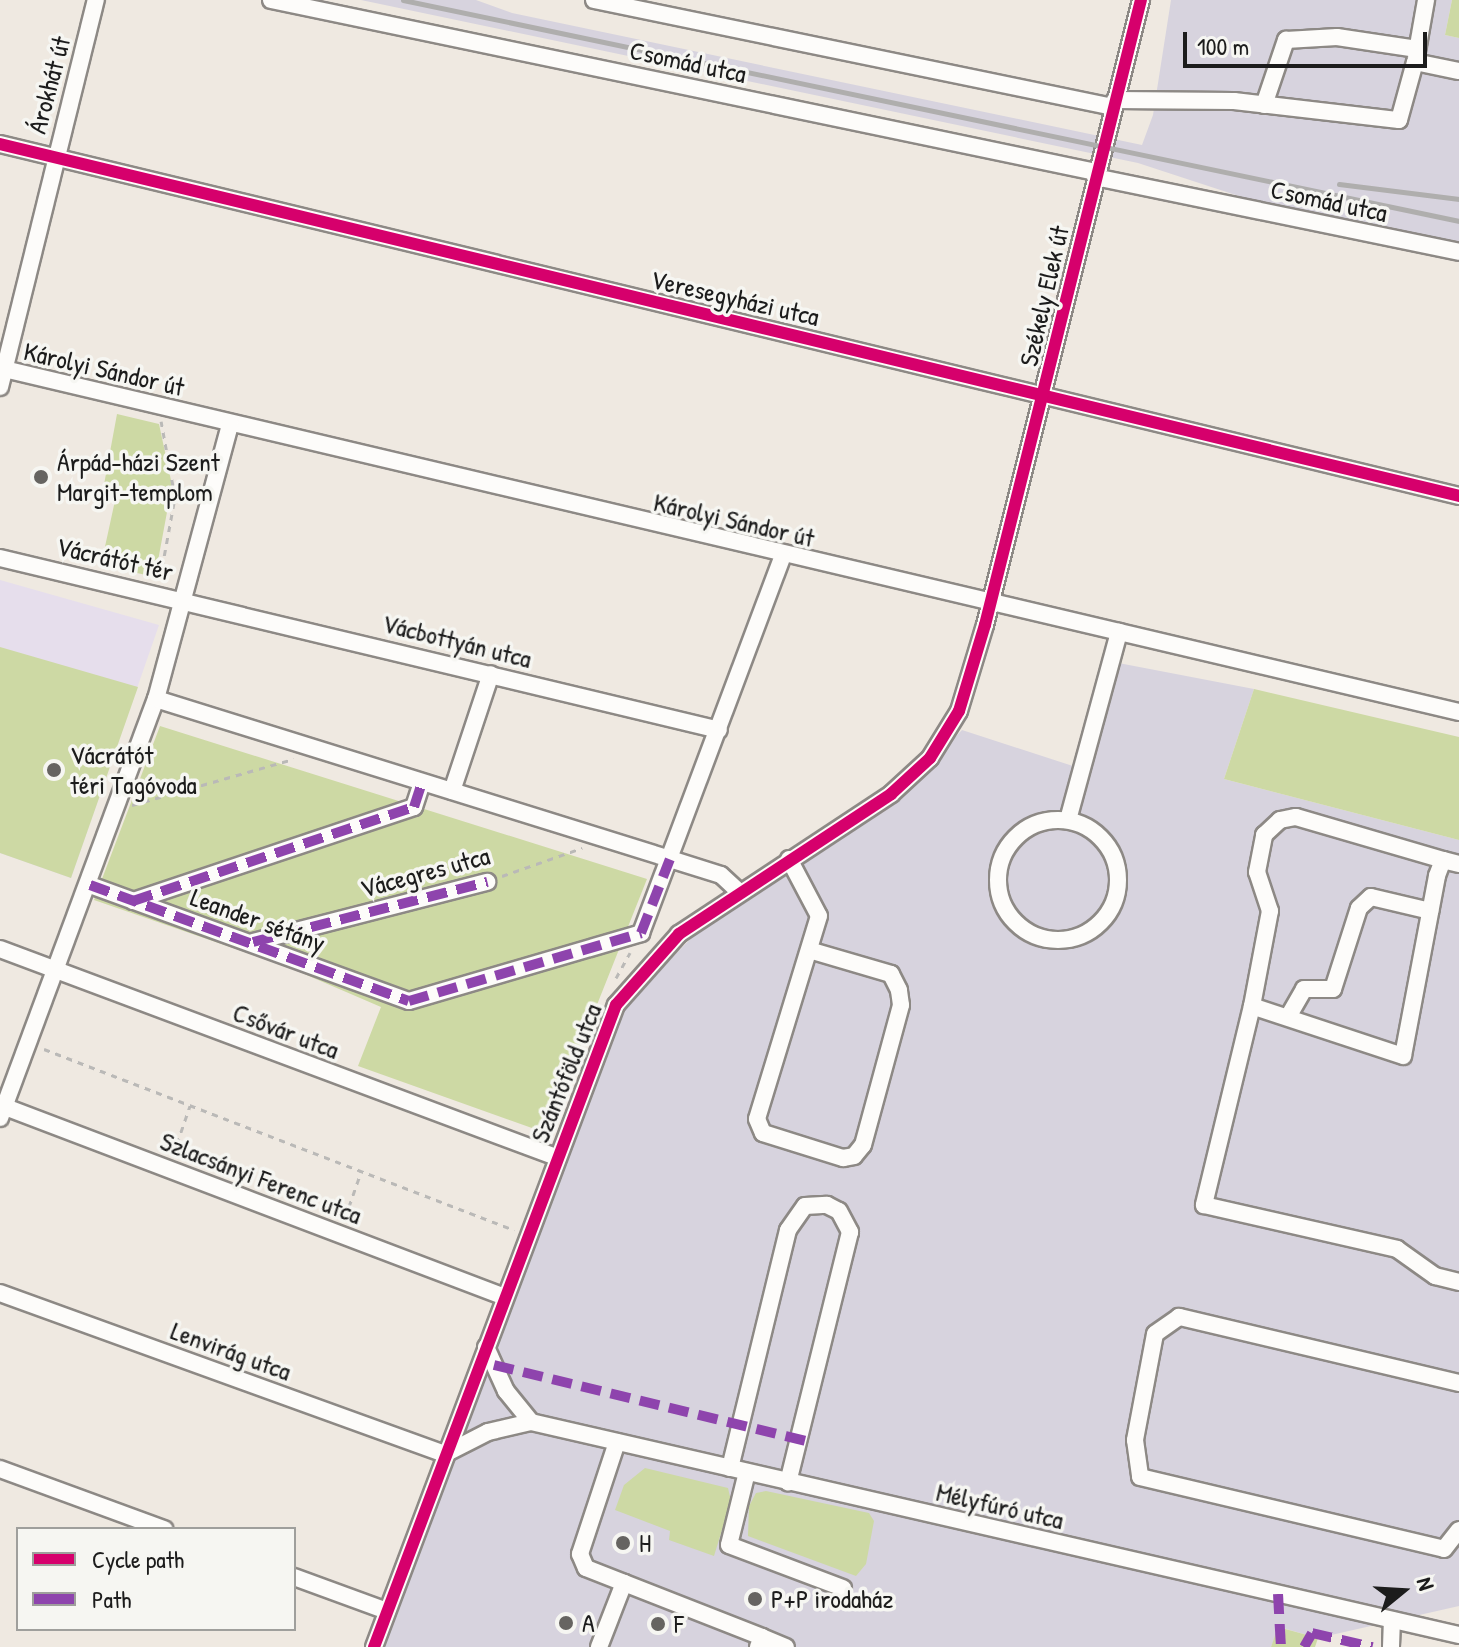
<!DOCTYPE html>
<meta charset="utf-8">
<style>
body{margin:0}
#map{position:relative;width:1459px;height:1647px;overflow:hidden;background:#efe9e1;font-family:"Patrick Hand",sans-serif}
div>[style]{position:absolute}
.built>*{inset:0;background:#e6deec}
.industrial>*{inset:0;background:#d7d3de}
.green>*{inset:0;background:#cdd9a4}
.path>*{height:3px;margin-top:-1.5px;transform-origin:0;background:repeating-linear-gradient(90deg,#bab9b7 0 6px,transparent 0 12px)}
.roads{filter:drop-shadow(2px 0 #8d8985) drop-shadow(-2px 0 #8d8985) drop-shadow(0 2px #8d8985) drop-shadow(0 -2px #8d8985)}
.minor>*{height:16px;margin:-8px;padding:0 8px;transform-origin:8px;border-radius:8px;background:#fdfcfa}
.minor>.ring{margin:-8px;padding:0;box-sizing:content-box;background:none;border:16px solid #fdfcfa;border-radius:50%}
.rail>*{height:5px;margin:-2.5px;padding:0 2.5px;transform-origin:2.5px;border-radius:2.5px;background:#afaead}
.quiet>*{height:10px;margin-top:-5px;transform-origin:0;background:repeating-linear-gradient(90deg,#8e44ad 0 20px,transparent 0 30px)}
.cycleway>*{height:12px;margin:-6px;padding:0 6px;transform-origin:6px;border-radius:6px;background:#d6006c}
.dots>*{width:22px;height:22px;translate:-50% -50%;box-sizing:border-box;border:4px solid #f6f6f2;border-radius:50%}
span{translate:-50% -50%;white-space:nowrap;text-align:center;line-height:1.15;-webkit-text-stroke:7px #f6f6f2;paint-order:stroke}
.street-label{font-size:26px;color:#1c1c1c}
.poi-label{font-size:26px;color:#1c1c1c}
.left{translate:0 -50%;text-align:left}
.legend{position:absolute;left:16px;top:1527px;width:280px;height:104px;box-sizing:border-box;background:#f6f6f2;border:2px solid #9f9f9c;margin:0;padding:10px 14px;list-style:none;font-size:24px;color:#1c1c1c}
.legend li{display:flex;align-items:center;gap:16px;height:40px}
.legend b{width:40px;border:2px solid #9f9f9c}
.north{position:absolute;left:1363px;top:1551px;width:80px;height:80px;-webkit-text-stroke:6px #f6f6f2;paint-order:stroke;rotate:72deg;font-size:22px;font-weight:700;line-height:32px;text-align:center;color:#1c1c1c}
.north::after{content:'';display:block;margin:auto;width:28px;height:36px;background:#1c1c1c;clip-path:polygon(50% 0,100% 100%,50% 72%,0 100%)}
.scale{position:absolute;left:1183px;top:32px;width:244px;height:36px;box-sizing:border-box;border:4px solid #1c1c1c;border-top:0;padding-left:10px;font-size:24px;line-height:28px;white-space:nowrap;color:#1c1c1c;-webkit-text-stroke:6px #f6f6f2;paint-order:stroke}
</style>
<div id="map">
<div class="built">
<div style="clip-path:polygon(0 580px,159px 625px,71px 878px,0 853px)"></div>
</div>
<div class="industrial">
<div style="clip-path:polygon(361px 0,476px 0,512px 13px,1142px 145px,1153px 115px,1171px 0,1452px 0,1445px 35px,1459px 38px,1459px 244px,1251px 200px,1138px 163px)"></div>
<div style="clip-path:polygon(1108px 661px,1254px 689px,1224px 779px,1459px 840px,1459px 1606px,1318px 1638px,1279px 1627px,1271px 1647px,381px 1647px,620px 1011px,706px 923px,893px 801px,962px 730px,1079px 768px)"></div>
</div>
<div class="green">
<div style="clip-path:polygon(1452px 0,1459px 0,1459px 38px,1445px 35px)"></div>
<div style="clip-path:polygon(117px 414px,159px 424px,172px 485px,155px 577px,101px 565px,116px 496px,103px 490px)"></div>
<div style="clip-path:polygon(0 647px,138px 687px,71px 878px,0 853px)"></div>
<div style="clip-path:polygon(1254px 689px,1459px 737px,1459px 840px,1224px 779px)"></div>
<div style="clip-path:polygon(160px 726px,647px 879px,546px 1133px,358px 1066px,381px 1007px,288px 967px,94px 900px)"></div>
<div style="clip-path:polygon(645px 1468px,728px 1488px,731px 1501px,714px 1556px,669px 1540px,670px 1531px,615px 1510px,624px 1485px)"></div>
<div style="clip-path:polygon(766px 1491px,869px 1513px,874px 1521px,866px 1564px,856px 1576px,748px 1536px,749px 1506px,756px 1493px)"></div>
<div style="clip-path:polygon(1278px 1627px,1318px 1638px,1315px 1647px,1271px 1647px)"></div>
</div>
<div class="path">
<div style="left:160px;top:579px;width:83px;rotate:-79.6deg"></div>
<div style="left:175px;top:497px;width:77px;rotate:-100.4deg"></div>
<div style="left:132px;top:805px;width:168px;rotate:-15.9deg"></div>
<div style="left:502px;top:876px;width:85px;rotate:-19.3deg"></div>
<div style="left:616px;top:978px;width:29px;rotate:-61deg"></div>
<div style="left:44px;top:1049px;width:504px;rotate:21.06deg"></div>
<div style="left:173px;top:1155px;width:52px;rotate:-70.9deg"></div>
<div style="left:345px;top:1218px;width:49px;rotate:-70.8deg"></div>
</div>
<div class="roads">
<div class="minor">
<div style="left:271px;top:0;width:843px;rotate:11.78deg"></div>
<div style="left:594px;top:0;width:530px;rotate:11.65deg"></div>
<div style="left:1416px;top:57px;width:58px;rotate:-80deg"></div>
<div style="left:1115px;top:100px;width:119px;rotate:0.5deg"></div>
<div style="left:1234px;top:101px;width:166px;rotate:6.6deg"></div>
<div style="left:1399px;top:120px;width:60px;rotate:-74.6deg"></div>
<div style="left:1415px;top:62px;width:45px;rotate:11.6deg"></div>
<div style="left:1264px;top:105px;width:69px;rotate:-71.3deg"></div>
<div style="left:1286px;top:40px;width:51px;rotate:-3.4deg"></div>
<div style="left:1337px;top:37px;width:81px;rotate:8.5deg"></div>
<div style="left:0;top:144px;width:1501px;rotate:13.56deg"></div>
<div style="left:1095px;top:177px;width:372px;rotate:11.6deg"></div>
<div style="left:0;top:368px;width:1499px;rotate:13.27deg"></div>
<div style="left:0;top:387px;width:399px;rotate:-76.1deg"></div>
<div style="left:0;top:558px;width:739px;rotate:13.45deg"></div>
<div style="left:156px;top:699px;width:538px;rotate:17.29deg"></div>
<div style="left:670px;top:859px;width:53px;rotate:17.4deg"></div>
<div style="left:721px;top:875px;width:23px;rotate:43deg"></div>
<div style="left:452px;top:791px;width:123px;rotate:-71.6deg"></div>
<div style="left:1068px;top:820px;width:195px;rotate:-74.8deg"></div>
<div class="ring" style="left:998px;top:820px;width:104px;height:104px"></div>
<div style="left:789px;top:859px;width:64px;rotate:62.2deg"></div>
<div style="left:819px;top:916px;width:212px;rotate:107deg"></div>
<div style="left:757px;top:1119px;width:15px;rotate:67deg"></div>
<div style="left:763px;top:1133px;width:84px;rotate:17.4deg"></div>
<div style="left:843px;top:1158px;width:11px;rotate:-10deg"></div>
<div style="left:854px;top:1156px;width:14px;rotate:-51deg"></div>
<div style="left:863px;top:1145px;width:145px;rotate:-74.8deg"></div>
<div style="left:901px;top:1005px;width:15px;rotate:-98deg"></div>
<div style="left:899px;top:990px;width:18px;rotate:-117deg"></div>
<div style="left:891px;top:974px;width:85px;rotate:-163.7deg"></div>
<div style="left:1459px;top:864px;width:16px;rotate:-166deg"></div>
<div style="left:1443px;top:860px;width:17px;rotate:111deg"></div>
<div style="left:1437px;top:876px;width:183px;rotate:100.7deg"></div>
<div style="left:1403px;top:1056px;width:159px;rotate:-161.7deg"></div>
<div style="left:1252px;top:1006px;width:205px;rotate:103.6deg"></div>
<div style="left:1204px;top:1205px;width:198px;rotate:12.8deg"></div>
<div style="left:1397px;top:1249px;width:47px;rotate:35.4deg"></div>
<div style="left:1435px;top:1276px;width:25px;rotate:14deg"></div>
<div style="left:90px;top:885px;width:339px;rotate:20deg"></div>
<div style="left:409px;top:1001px;width:242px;rotate:-16.3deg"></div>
<div style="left:641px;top:933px;width:402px;rotate:-69.4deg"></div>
<div style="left:133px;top:901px;width:296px;rotate:-18.5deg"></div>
<div style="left:414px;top:807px;width:25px;rotate:-72deg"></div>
<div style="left:253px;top:942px;width:242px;rotate:-14.4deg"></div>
<div style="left:0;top:949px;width:594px;rotate:20.51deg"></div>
<div style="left:1252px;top:1006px;width:97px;rotate:-79.3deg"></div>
<div style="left:1270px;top:911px;width:41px;rotate:-108.4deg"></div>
<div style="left:1257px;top:872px;width:38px;rotate:-79deg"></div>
<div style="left:1264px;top:835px;width:22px;rotate:-43deg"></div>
<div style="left:1280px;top:820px;width:16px;rotate:-11deg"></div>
<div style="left:1296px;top:817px;width:153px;rotate:16.3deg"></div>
<div style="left:1288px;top:1017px;width:32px;rotate:-60deg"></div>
<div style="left:1304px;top:989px;width:29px"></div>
<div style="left:1333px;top:989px;width:85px;rotate:-72.2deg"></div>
<div style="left:1359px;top:908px;width:16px;rotate:-43deg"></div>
<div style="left:1371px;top:897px;width:61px;rotate:13.3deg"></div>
<div style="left:0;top:1105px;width:540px;rotate:20.82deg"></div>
<div style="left:0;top:1118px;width:447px;rotate:-69.6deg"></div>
<div style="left:156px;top:699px;width:285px;rotate:-74.9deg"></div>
<div style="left:0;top:1293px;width:473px;rotate:19.9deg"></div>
<div style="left:486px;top:1347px;width:48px;rotate:65.6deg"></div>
<div style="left:506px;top:1391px;width:40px;rotate:51deg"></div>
<div style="left:1459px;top:1383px;width:288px;rotate:-166.7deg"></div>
<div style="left:1179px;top:1317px;width:29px;rotate:145deg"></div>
<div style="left:1155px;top:1334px;width:108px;rotate:100.7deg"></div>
<div style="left:1135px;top:1440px;width:37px;rotate:82deg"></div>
<div style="left:1140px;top:1477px;width:312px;rotate:13.3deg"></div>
<div style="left:1444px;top:1549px;width:24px;rotate:-52deg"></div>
<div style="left:617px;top:1442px;width:118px;rotate:108.3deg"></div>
<div style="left:580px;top:1554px;width:15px;rotate:67deg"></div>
<div style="left:586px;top:1568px;width:189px;rotate:21.4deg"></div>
<div style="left:762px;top:1637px;width:11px;rotate:112deg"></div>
<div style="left:445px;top:1454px;width:48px;rotate:-27.1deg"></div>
<div style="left:488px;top:1432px;width:44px;rotate:-13.1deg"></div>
<div style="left:531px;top:1422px;width:952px;rotate:12.93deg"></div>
<div style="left:730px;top:1468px;width:245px;rotate:-76.3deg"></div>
<div style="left:788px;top:1230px;width:29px;rotate:-55deg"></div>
<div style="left:805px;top:1206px;width:22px;rotate:-3deg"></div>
<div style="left:827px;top:1205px;width:13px;rotate:27deg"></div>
<div style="left:839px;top:1211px;width:24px;rotate:62deg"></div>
<div style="left:850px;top:1232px;width:258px;rotate:103.9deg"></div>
<div style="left:0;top:1469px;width:175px;rotate:20.1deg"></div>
<div style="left:747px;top:1472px;width:75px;rotate:103.9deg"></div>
<div style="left:729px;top:1545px;width:122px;rotate:20.7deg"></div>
<div style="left:294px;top:1577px;width:99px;rotate:20.1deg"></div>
<div style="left:762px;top:1637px;width:26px;rotate:23deg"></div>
<div style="left:374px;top:1647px;width:686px;rotate:-69.35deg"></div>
<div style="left:616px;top:1005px;width:95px;rotate:-48.4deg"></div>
<div style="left:679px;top:934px;width:254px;rotate:-33.4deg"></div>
<div style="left:891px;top:794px;width:53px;rotate:-42.7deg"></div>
<div style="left:930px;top:758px;width:55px;rotate:-58.3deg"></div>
<div style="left:959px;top:711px;width:90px;rotate:-73.2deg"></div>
<div style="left:985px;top:625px;width:644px;rotate:-75.99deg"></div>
<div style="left:599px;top:1647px;width:69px;rotate:-68.7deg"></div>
<div style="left:1391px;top:1647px;width:27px;rotate:-88deg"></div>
</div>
</div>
<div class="rail">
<div style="left:403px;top:0;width:1079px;rotate:11.82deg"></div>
<div style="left:1339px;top:184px;width:121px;rotate:7.1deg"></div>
</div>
<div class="quiet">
<div style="left:90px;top:885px;width:339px;rotate:20deg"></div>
<div style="left:409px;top:1001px;width:242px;rotate:-16.3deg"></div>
<div style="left:641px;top:933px;width:79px;rotate:-68.6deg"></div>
<div style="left:133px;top:901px;width:296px;rotate:-18.5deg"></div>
<div style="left:414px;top:807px;width:25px;rotate:-72deg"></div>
<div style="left:253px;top:942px;width:242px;rotate:-14.4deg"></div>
<div style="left:494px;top:1365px;width:329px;rotate:13.7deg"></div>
<div style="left:1278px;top:1594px;width:53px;rotate:86.8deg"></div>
<div style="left:1304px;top:1647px;width:16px;rotate:-60deg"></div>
<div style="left:1312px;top:1633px;width:62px;rotate:13.1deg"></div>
</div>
<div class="cycleway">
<div style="left:0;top:144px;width:1501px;rotate:13.56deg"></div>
<div style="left:374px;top:1647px;width:686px;rotate:-69.35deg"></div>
<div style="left:616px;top:1005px;width:95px;rotate:-48.4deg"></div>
<div style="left:679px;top:934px;width:254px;rotate:-33.4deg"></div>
<div style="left:891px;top:794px;width:53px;rotate:-42.7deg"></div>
<div style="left:930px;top:758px;width:55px;rotate:-58.3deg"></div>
<div style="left:959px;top:711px;width:90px;rotate:-73.2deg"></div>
<div style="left:985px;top:625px;width:644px;rotate:-75.99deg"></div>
</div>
<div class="dots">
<div style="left:41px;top:477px;background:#666461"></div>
<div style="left:54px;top:770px;background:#666461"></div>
<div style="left:623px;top:1543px;background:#666461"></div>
<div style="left:755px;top:1599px;background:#666461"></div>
<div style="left:566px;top:1623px;background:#666461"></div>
<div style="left:658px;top:1624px;background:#666461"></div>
</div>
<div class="street-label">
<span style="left:688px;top:62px;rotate:12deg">Csomád utca</span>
<span style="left:49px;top:85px;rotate:-75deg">Árokhát út</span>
<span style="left:1329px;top:201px;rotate:12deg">Csomád utca</span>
<span style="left:1044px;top:296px;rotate:-77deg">Székely Elek út</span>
<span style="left:735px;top:298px;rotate:13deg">Veresegyházi utca</span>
<span style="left:104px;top:369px;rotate:13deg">Károlyi Sándor út</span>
<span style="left:734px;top:520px;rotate:13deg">Károlyi Sándor út</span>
<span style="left:115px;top:559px;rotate:13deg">Vácrátót tér</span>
<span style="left:457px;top:641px;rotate:14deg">Vácbottyán utca</span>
<span style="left:425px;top:872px;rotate:-15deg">Vácegres utca</span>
<span style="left:258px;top:920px;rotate:20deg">Leander sétány</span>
<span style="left:286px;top:1031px;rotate:21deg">Csővár utca</span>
<span style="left:566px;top:1073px;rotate:-68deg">Szántóföld utca</span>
<span style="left:261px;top:1178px;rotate:21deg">Szlacsányi Ferenc utca</span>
<span style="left:231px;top:1351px;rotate:20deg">Lenvirág utca</span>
<span style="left:1000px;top:1506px;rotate:13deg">Mélyfúró utca</span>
</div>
<div class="poi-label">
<span class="left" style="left:57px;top:477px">Árpád-házi Szent<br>Margit-templom</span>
<span class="left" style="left:70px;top:770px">Vácrátót<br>téri Tagóvoda</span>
<span class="left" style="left:639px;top:1543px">H</span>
<span class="left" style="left:771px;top:1599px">P+P irodaház</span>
<span class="left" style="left:582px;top:1623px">A</span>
<span class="left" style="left:674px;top:1624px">F</span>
</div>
<ul class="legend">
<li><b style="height:10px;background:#d6006c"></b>Cycle path</li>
<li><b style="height:10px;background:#8e44ad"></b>Path</li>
</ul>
<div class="north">N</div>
<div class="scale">100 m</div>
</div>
